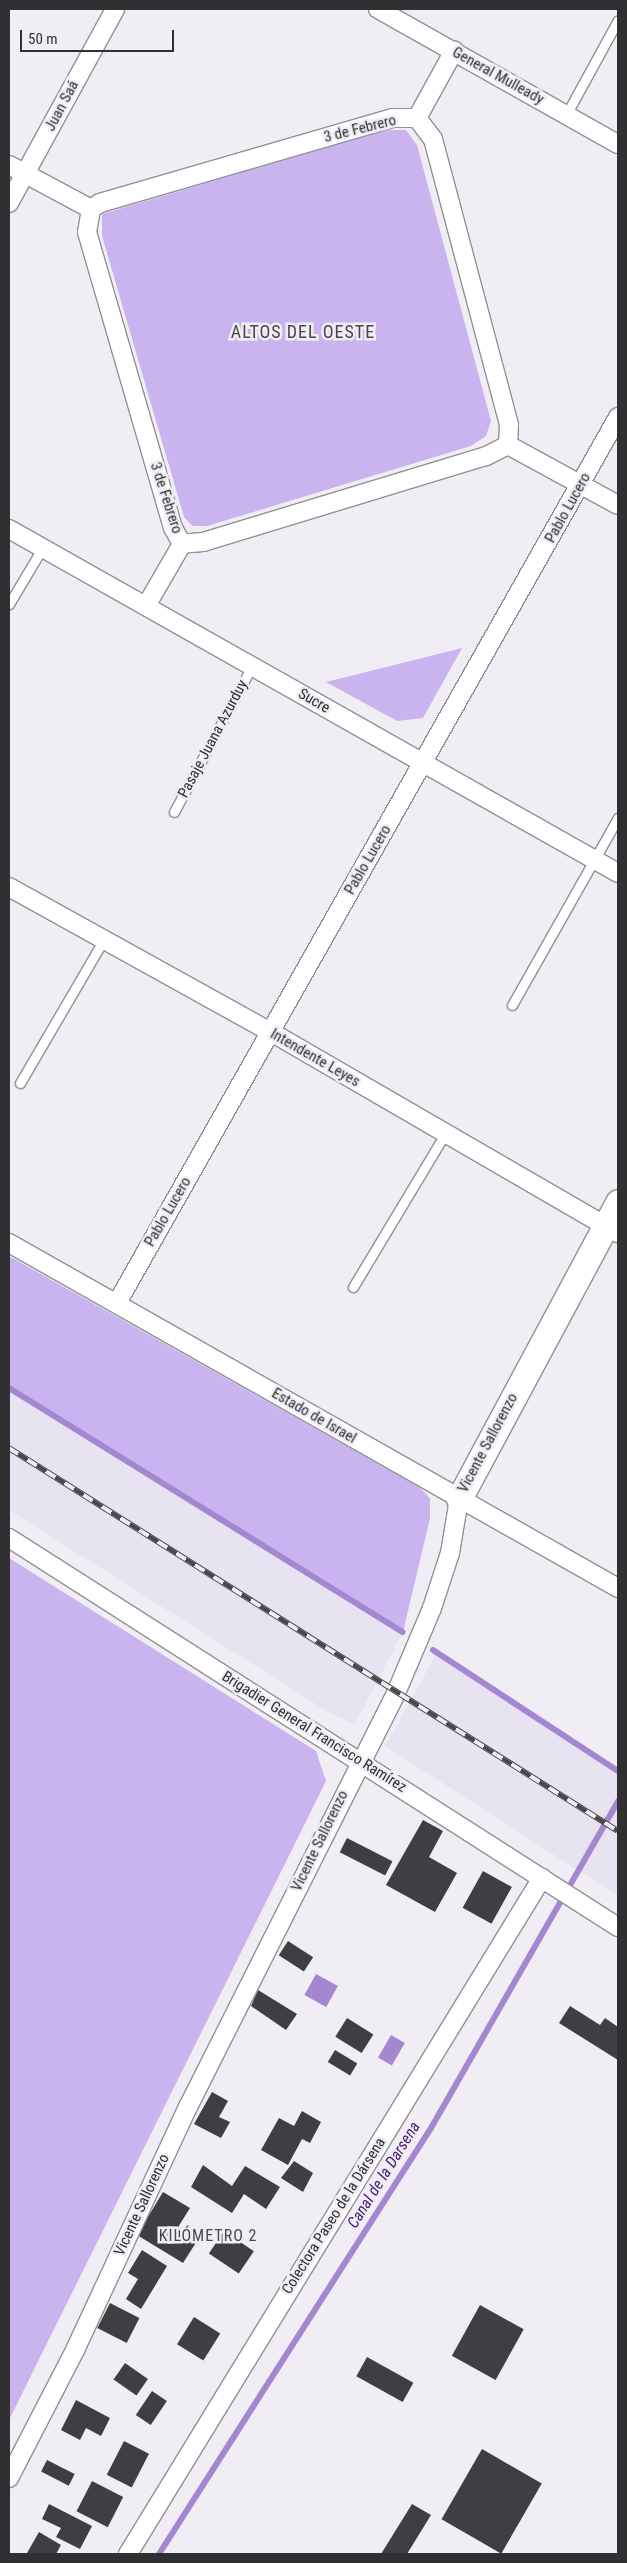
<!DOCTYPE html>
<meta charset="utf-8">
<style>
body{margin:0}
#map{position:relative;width:627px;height:2563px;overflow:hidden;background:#f0eef4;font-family:"Roboto Condensed",sans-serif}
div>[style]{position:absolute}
.built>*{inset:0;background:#e8e3f0}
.green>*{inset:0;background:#cab4f0}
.water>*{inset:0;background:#a487d1;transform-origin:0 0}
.stream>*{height:6px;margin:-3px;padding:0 3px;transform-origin:3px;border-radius:3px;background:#a487d1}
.building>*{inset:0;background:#403e43;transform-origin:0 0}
.roads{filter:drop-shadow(1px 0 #929095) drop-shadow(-1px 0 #929095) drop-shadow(0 1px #929095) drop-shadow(0 -1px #929095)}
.lane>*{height:9px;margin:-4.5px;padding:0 4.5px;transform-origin:4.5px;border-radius:4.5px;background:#fff}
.street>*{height:18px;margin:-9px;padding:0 9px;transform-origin:9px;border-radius:9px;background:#fff}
.secondary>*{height:25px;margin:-12.5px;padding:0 12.5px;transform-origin:12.5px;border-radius:12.5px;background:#fff}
.rail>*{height:5.5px;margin-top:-2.75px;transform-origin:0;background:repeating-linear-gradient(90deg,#f0eef4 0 11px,#48474a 0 22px);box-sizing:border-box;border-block:1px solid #48474a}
span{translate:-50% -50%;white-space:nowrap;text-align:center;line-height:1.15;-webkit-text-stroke:5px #f0eef4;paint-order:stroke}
.street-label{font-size:15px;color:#302f31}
.water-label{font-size:16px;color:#481d74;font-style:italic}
.neighbourhood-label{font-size:16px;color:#49474c;letter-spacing:1px}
.quarter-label{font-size:18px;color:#49474c;letter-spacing:1px}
.frame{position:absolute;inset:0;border:10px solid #302f31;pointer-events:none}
.scale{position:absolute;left:20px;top:30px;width:154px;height:22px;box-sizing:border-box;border:2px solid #302f31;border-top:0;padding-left:6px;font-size:15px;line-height:18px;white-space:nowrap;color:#302f31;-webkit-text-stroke:4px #f0eef4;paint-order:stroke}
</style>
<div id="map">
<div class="built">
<div style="clip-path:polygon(9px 1388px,403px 1632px,355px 1724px,330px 1713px,9px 1510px)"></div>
<div style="clip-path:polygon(437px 1653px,618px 1771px,618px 1896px,385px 1746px)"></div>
</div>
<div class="green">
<div style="clip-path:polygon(385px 130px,406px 130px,417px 145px,491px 421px,486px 436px,471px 446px,207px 526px,193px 526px,184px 517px,142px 373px,102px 236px,102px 214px)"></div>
<div style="clip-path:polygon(462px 648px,423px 718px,397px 721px,326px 682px)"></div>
<div style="clip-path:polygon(9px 1256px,419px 1487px,430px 1498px,430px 1518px,403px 1632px,9px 1388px)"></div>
<div style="clip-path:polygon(9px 1558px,316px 1751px,326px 1781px,9px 2420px)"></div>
</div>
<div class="water">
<div style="left:316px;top:1974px;width:25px;height:24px;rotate:29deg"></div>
<div style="left:391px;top:2035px;width:16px;height:26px;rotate:30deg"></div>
</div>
<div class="stream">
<div style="left:9px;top:1388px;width:463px;rotate:31.8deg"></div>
<div style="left:433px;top:1650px;width:221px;rotate:33.2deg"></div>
<div style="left:159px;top:2554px;width:505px;rotate:-57.44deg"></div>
<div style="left:431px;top:2128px;width:377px;rotate:-60.2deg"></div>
</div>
<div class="building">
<div style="clip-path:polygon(423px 1820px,443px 1831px,429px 1857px,457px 1873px,435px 1912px,386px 1885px)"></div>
<div style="left:347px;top:1838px;width:51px;height:16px;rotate:27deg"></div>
<div style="left:483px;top:1871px;width:33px;height:42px;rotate:29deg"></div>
<div style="left:288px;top:1941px;width:30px;height:17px;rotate:33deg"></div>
<div style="clip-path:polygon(258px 1990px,297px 2014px,286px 2030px,251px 2006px)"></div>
<div style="clip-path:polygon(570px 2006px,600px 2025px,605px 2018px,618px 2027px,618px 2060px,559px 2023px)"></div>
<div style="left:347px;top:2018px;width:31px;height:22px;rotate:32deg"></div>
<div style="left:335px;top:2050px;width:26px;height:14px;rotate:31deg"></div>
<div style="clip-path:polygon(212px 2092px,228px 2101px,219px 2117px,230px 2122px,221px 2138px,194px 2124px)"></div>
<div style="clip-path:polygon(302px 2111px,321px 2122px,310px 2143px,302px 2139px,288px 2165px,261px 2150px,279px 2118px,294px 2126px)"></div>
<div style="clip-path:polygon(294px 2161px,313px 2173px,303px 2192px,281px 2178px)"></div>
<div style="clip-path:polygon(203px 2165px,232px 2186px,245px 2166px,280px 2187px,266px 2209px,244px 2194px,232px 2213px,191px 2187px)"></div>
<div style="clip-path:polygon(163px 2192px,190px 2208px,177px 2229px,197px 2241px,183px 2263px,137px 2235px)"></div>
<div style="left:224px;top:2231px;width:36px;height:27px;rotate:34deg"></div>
<div style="clip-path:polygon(142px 2250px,167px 2266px,141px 2309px,126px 2299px,138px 2279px,128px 2273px)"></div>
<div style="left:110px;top:2303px;width:33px;height:28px;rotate:27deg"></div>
<div style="left:480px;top:2305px;width:50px;height:58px;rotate:29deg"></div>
<div style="left:194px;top:2317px;width:31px;height:32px;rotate:32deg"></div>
<div style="left:367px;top:2357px;width:53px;height:22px;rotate:29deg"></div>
<div style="left:125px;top:2363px;width:28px;height:20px;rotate:35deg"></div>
<div style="left:152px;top:2391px;width:18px;height:29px;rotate:34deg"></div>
<div style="clip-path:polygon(76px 2400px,110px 2418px,101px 2436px,86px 2428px,80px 2440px,61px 2430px)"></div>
<div style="left:124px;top:2441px;width:28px;height:38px;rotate:27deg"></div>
<div style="left:482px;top:2449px;width:69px;height:81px;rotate:30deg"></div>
<div style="left:47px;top:2460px;width:31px;height:13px;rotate:27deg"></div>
<div style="left:92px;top:2481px;width:35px;height:34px;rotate:27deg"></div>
<div style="clip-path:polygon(49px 2504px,92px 2526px,80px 2549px,56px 2537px,61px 2528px,42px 2519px)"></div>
<div style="clip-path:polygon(412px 2504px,431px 2515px,407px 2554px,381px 2554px)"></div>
<div style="clip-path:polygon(39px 2532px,61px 2545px,56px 2554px,27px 2553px)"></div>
</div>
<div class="roads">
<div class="lane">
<div style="left:566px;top:115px;width:108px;rotate:-61.3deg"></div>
<div style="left:9px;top:604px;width:66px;rotate:-59.2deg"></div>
<div style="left:174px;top:812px;width:166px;rotate:-61.9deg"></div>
<div style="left:512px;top:1005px;width:215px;rotate:-60.5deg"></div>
<div style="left:20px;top:1083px;width:164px;rotate:-59.7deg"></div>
<div style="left:353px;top:1287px;width:179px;rotate:-59deg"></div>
</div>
<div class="street">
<div style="left:378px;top:9px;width:275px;rotate:29.4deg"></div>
<div style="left:393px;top:118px;width:24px"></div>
<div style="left:417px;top:118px;width:26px;rotate:53deg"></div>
<div style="left:433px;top:139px;width:296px;rotate:75.1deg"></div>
<div style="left:509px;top:425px;width:20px;rotate:93deg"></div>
<div style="left:508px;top:445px;width:25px;rotate:153deg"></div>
<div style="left:486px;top:456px;width:296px;rotate:163.1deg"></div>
<div style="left:203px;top:542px;width:21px;rotate:175deg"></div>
<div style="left:182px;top:544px;width:18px;rotate:-119deg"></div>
<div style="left:173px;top:528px;width:308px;rotate:-106.2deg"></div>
<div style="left:87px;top:232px;width:23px;rotate:-80deg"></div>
<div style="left:91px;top:209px;width:11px;rotate:-34deg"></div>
<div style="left:100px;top:203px;width:305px;rotate:-16.2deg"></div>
<div style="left:417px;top:118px;width:77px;rotate:-61.1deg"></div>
<div style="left:9px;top:165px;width:93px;rotate:28.2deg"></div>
<div style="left:9px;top:203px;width:221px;rotate:-61.3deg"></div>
<div style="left:508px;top:445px;width:125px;rotate:28.6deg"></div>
<div style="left:9px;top:529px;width:699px;rotate:29.46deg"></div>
<div style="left:146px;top:606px;width:72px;rotate:-59.9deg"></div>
<div style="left:9px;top:887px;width:299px;rotate:29deg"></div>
<div style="left:271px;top:1032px;width:401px;rotate:30.1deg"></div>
<div style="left:9px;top:1243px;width:700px;rotate:29.53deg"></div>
<div style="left:117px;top:1303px;width:1018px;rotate:-60.51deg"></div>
<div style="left:9px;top:1538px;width:723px;rotate:32.57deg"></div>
<div style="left:9px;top:2478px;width:146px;rotate:-62.7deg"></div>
<div style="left:76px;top:2348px;width:266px;rotate:-65.1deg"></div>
<div style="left:188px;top:2107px;width:463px;rotate:-63.3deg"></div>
<div style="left:396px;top:1693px;width:92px;rotate:-67deg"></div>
<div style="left:432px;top:1608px;width:58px;rotate:-71.9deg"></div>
<div style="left:450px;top:1553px;width:55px;rotate:-80.5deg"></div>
<div style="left:128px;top:2554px;width:793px;rotate:-58.52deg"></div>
</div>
<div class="secondary">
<div style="left:459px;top:1499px;width:337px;rotate:-61.8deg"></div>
</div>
</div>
<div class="rail">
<div style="left:9px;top:1448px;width:719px;rotate:32.17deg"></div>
</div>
<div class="street-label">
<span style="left:498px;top:76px;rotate:29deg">General Mulleady</span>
<span style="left:62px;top:106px;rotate:-62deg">Juan Saá</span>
<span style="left:360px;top:129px;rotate:-14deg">3 de Febrero</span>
<span style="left:166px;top:498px;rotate:72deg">3 de Febrero</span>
<span style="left:568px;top:508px;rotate:-61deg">Pablo Lucero</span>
<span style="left:314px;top:701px;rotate:30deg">Sucre</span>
<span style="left:213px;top:739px;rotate:-62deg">Pasaje Juana Azurduy</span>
<span style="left:368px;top:860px;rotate:-60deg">Pablo Lucero</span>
<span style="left:315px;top:1058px;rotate:30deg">Intendente Leyes</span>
<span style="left:168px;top:1212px;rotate:-60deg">Pablo Lucero</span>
<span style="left:314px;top:1416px;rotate:30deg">Estado de Israel</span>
<span style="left:488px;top:1443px;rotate:-62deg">Vicente Sallorenzo</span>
<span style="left:314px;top:1732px;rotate:32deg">Brigadier General Francisco Ramírez</span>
<span style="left:320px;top:1841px;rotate:-64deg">Vicente Sallorenzo</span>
<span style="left:142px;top:2205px;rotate:-65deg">Vicente Sallorenzo</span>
<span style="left:334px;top:2216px;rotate:-58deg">Colectora Paseo de la Dársena</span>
</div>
<div class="water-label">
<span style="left:384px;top:2175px;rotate:-58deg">Canal de la Darsena</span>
</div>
<div class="neighbourhood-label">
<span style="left:208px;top:2236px">KILÓMETRO 2</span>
</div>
<div class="quarter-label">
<span style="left:303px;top:332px">ALTOS DEL OESTE</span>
</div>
<div class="frame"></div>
<div class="scale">50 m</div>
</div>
